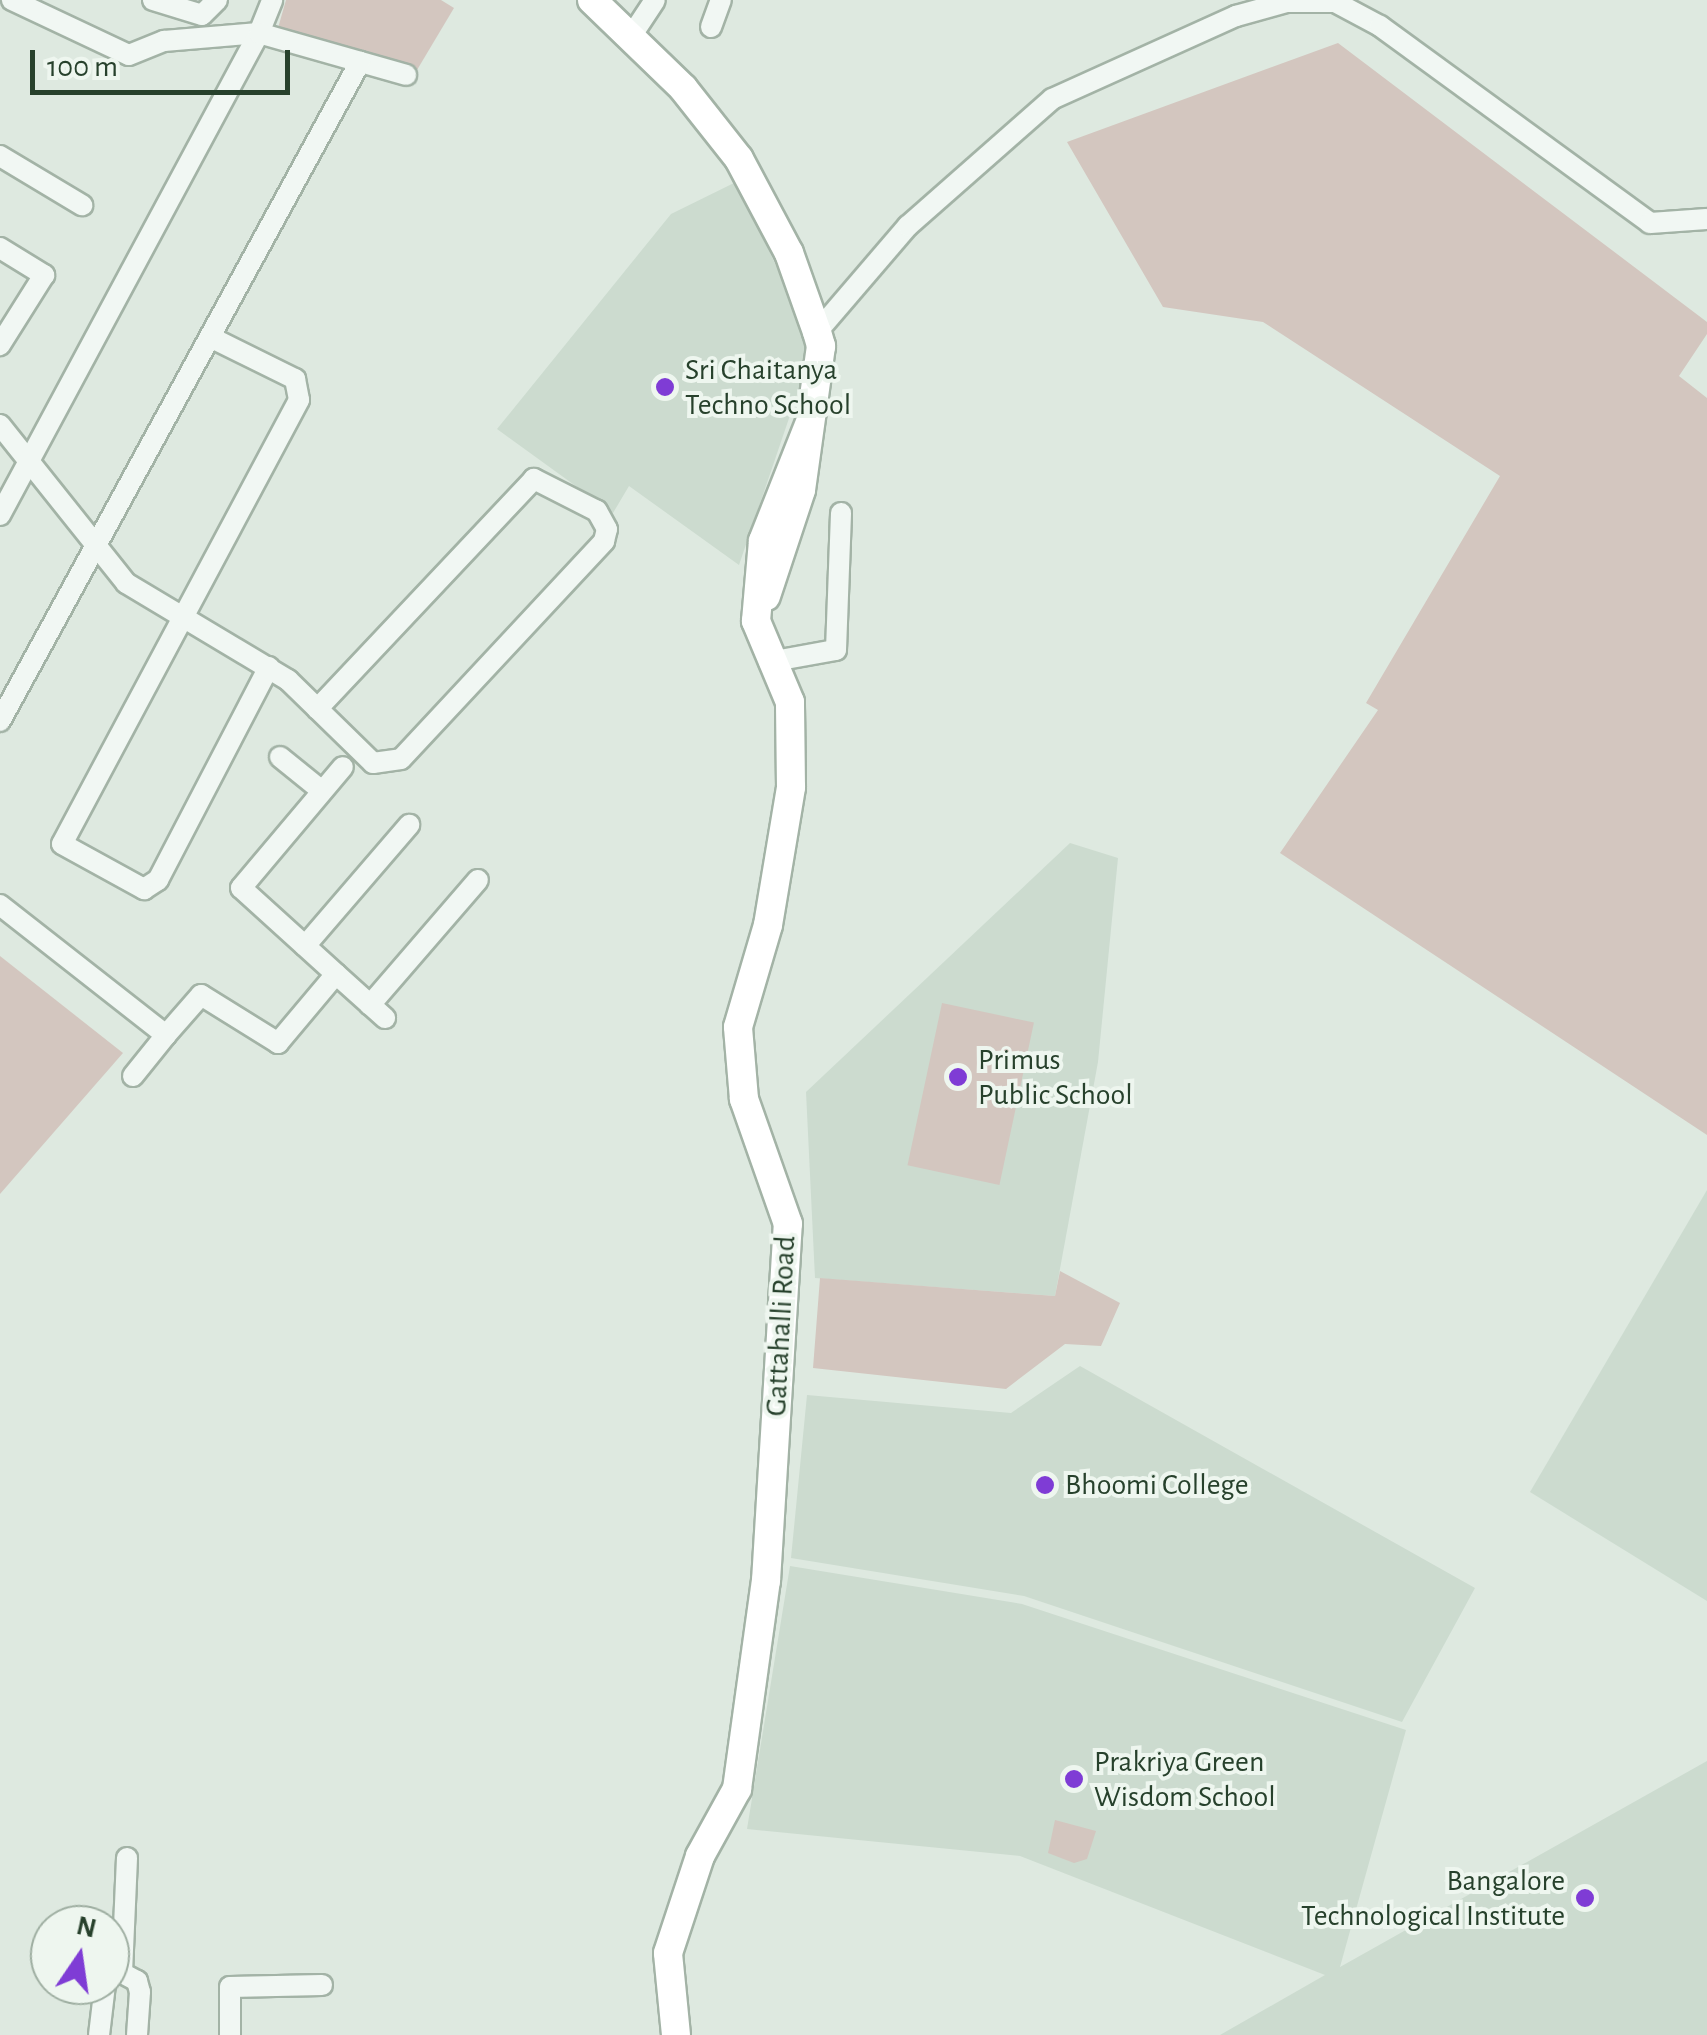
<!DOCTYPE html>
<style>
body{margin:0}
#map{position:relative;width:1707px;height:2035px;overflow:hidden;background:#dee9e0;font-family:"Alegreya Sans",sans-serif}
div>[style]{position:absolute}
.built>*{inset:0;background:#ccdbcf}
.green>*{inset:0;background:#d3c6bf;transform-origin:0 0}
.roads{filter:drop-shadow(2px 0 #a3b3a6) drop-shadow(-2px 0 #a3b3a6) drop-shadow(0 2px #a3b3a6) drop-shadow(0 -2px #a3b3a6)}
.minor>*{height:20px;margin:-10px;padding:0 10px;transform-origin:10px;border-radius:10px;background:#f1f7f3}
.secondary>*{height:28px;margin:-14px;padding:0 14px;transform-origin:14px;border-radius:14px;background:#fff}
.dots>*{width:28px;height:28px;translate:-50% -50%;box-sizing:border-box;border:5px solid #eef6ef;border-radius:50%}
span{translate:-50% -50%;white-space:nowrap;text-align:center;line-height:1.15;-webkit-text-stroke:8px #eef6ef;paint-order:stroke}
.poi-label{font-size:30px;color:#27412c}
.left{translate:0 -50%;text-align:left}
.right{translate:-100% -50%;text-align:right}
.street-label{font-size:30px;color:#27412c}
.north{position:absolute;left:30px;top:1905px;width:100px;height:100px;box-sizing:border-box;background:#eef6ef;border:2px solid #9eaea1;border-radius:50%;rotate:13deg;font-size:28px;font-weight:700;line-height:40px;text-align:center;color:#27412c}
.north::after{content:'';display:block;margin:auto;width:35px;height:45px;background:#7f3cd5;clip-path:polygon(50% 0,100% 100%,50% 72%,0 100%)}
.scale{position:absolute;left:30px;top:50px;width:260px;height:45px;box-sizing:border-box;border:5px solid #27412c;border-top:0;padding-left:12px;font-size:30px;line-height:35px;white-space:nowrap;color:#27412c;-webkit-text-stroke:8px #eef6ef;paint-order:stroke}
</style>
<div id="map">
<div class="built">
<div style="clip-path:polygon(736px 182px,814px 345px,739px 565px,629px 486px,613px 513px,497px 429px,671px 214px)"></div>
<div style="clip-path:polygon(1070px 843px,1118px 858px,1098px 1062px,1055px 1296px,815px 1278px,806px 1092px)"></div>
<div style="clip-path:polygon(1707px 1190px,1707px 1601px,1530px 1492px)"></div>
<div style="clip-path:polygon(1080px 1366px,1475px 1588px,1402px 1722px,1024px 1596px,791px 1558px,807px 1395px,1011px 1413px)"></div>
<div style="clip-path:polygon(790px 1566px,1022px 1604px,1406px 1730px,1340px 1967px,1707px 1761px,1707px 2035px,1220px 2035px,1325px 1975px,1020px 1856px,747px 1829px)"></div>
</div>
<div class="green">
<div style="clip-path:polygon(286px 0,441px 0,454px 8px,417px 70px,278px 28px)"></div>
<div style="clip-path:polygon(1338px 43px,1707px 322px,1707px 334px,1679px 376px,1707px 398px,1707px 1135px,1280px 853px,1378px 710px,1366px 703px,1500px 476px,1263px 322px,1163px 307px,1067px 142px)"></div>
<div style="clip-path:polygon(0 956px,123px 1053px,0 1194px)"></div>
<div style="left:942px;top:1003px;width:94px;height:166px;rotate:12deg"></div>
<div style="clip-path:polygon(1060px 1271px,1120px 1303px,1101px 1346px,1065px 1344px,1006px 1389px,813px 1368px,820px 1278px,1055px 1296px)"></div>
<div style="clip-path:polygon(1055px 1820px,1096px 1831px,1087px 1859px,1074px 1863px,1048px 1853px)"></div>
</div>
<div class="roads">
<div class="minor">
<div style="left:12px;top:0;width:129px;rotate:25.2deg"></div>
<div style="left:129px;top:55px;width:38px;rotate:-22deg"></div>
<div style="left:164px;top:41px;width:95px;rotate:-4.8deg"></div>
<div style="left:259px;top:33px;width:35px;rotate:-68deg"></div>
<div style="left:153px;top:0;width:51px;rotate:17deg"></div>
<div style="left:202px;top:15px;width:21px;rotate:-45deg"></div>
<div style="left:711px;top:27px;width:29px;rotate:-70deg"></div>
<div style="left:630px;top:38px;width:45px;rotate:-56.7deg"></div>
<div style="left:0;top:156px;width:96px;rotate:30.9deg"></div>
<div style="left:0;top:248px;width:52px;rotate:31.5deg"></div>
<div style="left:44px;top:275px;width:83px;rotate:122.2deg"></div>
<div style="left:817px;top:332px;width:140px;rotate:-49.4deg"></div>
<div style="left:908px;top:226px;width:192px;rotate:-41.4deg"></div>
<div style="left:1052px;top:99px;width:202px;rotate:-24.3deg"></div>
<div style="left:1236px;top:16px;width:53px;rotate:-15.4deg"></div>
<div style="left:1287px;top:2px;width:48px"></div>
<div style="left:1335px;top:2px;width:51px;rotate:28.1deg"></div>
<div style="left:1380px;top:26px;width:334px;rotate:36.1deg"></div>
<div style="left:1650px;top:223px;width:57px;rotate:-4deg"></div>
<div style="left:210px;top:337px;width:95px;rotate:26.3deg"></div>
<div style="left:295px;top:379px;width:21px;rotate:79deg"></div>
<div style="left:299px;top:400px;width:503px;rotate:118.09deg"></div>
<div style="left:62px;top:844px;width:94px;rotate:28.8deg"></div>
<div style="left:144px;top:889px;width:17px;rotate:-33deg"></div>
<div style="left:158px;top:880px;width:240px;rotate:-62.5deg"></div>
<div style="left:0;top:425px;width:202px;rotate:51.4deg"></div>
<div style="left:126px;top:583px;width:189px;rotate:30.9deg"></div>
<div style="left:288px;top:680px;width:119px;rotate:44.3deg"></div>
<div style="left:373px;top:763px;width:28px;rotate:-8deg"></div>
<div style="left:401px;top:759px;width:298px;rotate:-47deg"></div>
<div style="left:604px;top:541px;width:12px;rotate:-76deg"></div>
<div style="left:607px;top:529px;width:21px;rotate:-119deg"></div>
<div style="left:597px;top:511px;width:71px;rotate:-153.1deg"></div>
<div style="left:534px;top:479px;width:316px;rotate:133.3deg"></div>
<div style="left:0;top:515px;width:547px;rotate:-61.75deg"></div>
<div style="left:259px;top:33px;width:153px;rotate:15.9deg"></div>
<div style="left:769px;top:662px;width:68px;rotate:-10.2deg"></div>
<div style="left:836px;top:650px;width:137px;rotate:-87.9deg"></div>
<div style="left:0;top:721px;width:751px;rotate:-61.35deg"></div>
<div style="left:280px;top:757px;width:54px;rotate:39deg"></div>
<div style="left:0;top:905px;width:211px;rotate:38.1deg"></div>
<div style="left:166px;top:1035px;width:53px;rotate:-48.8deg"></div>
<div style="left:201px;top:995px;width:91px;rotate:31.9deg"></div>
<div style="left:278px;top:1043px;width:90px;rotate:-50deg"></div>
<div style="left:336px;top:974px;width:66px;rotate:41.9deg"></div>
<div style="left:305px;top:946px;width:160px;rotate:-49.3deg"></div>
<div style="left:336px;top:974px;width:128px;rotate:-137.8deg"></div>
<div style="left:241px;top:888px;width:158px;rotate:-49.9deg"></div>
<div style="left:370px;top:1005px;width:165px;rotate:-49.2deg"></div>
<div style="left:133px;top:1076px;width:53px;rotate:-51.2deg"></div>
<div style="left:127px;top:1858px;width:115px;rotate:92.5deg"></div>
<div style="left:122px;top:1973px;width:17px;rotate:28deg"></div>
<div style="left:137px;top:1981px;width:11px;rotate:75deg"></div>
<div style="left:140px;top:1992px;width:43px;rotate:94deg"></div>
<div style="left:99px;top:2035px;width:50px;rotate:-83.2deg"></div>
<div style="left:230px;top:2035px;width:48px;rotate:-90deg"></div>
<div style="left:230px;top:1987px;width:92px;rotate:-1.2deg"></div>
</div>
<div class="secondary">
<div style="left:592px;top:0;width:127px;rotate:44deg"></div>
<div style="left:683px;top:88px;width:90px;rotate:51.7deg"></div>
<div style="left:739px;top:159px;width:106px;rotate:62deg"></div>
<div style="left:789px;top:253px;width:84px;rotate:70.5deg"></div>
<div style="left:817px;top:332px;width:15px;rotate:74deg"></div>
<div style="left:821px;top:346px;width:145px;rotate:97.9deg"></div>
<div style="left:801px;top:490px;width:112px;rotate:108.3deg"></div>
<div style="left:676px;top:2035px;width:82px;rotate:-95.6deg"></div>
<div style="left:668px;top:1953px;width:102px;rotate:-71.7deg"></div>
<div style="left:700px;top:1856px;width:77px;rotate:-61.1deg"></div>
<div style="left:737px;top:1789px;width:210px;rotate:-82.1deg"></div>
<div style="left:766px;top:1581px;width:358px;rotate:-86.5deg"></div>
<div style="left:788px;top:1224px;width:133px;rotate:-109.4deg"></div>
<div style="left:744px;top:1099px;width:72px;rotate:-94.8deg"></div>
<div style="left:738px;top:1027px;width:106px;rotate:-73.6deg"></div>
<div style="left:768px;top:925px;width:140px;rotate:-80.5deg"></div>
<div style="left:791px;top:787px;width:85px;rotate:-90.7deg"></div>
<div style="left:790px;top:702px;width:88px;rotate:-112.8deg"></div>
<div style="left:756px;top:621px;width:80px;rotate:-85deg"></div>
<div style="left:763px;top:541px;width:125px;rotate:-68.4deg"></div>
</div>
</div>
<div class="dots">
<div style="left:665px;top:387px;background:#7f3cd5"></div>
<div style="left:958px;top:1077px;background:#7f3cd5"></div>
<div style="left:1045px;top:1485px;background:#7f3cd5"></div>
<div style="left:1074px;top:1779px;background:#7f3cd5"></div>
<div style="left:1585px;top:1898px;background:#7f3cd5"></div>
</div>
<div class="poi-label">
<span class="left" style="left:685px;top:387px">Sri Chaitanya<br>Techno School</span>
<span class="left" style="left:978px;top:1077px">Primus<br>Public School</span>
<span class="left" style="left:1065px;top:1485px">Bhoomi College</span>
<span class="left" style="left:1094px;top:1779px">Prakriya Green<br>Wisdom School</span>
<span class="right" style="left:1565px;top:1898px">Bangalore<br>Technological Institute</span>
</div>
<div class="street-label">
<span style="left:781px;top:1326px;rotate:-87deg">Gattahalli Road</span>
</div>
<div class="north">N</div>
<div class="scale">100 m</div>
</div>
